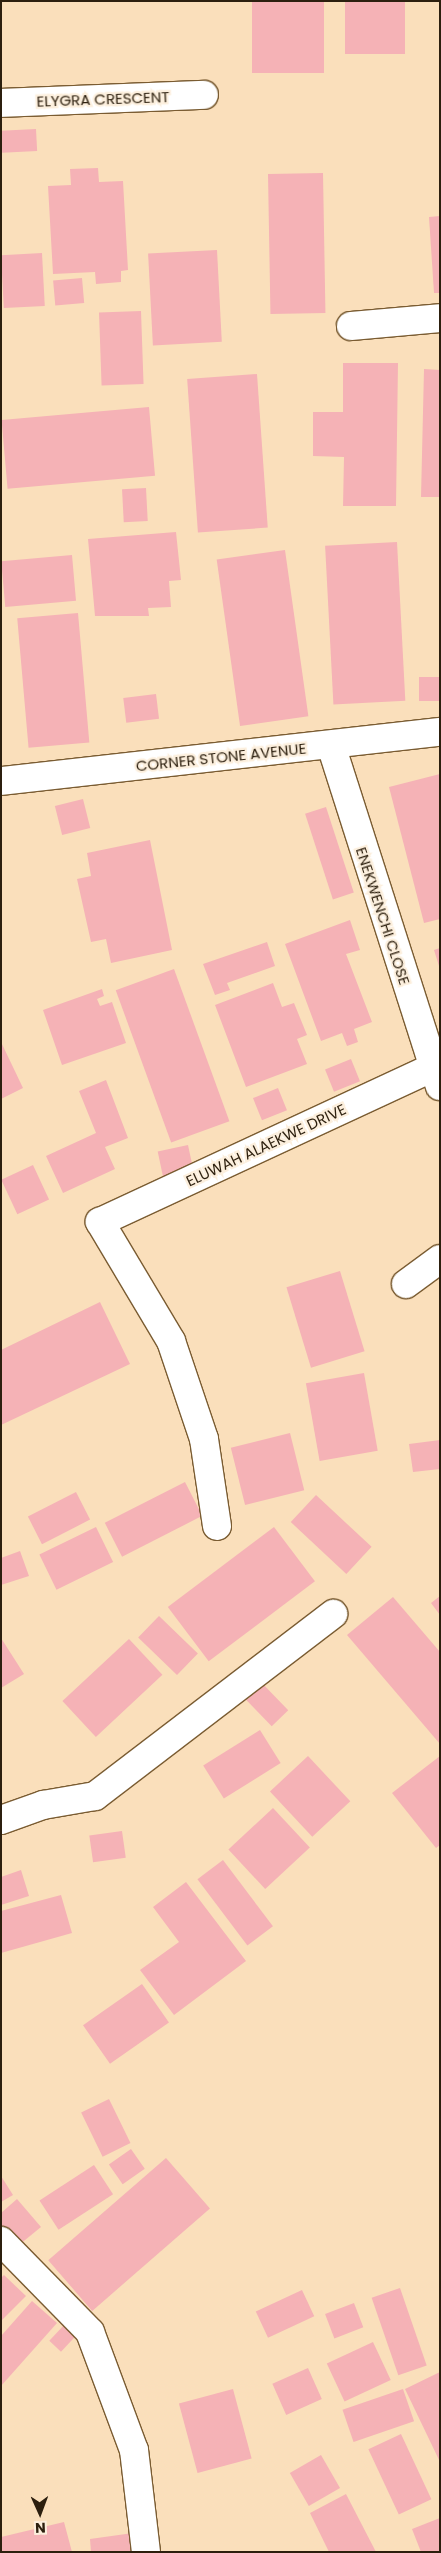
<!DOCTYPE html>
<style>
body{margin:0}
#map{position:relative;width:441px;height:2553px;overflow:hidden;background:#fadfbb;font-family:Poppins,sans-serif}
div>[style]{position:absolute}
.building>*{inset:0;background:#f5b2b6;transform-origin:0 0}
.roads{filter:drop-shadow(1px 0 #7a5c32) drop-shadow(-1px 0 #7a5c32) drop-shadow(0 1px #7a5c32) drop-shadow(0 -1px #7a5c32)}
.minor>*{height:28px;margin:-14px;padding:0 14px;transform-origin:14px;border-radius:14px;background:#fff}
span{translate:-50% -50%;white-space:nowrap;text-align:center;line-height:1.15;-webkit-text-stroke:4.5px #fcefdd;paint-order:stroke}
.street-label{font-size:15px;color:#2c1f0e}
.frame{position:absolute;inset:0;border:2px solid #2c1f0e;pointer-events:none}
.north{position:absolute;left:15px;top:2488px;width:50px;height:50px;-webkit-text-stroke:4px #fcefdd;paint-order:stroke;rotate:178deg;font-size:14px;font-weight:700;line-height:20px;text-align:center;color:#2c1f0e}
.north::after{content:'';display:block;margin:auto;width:18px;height:22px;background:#2c1f0e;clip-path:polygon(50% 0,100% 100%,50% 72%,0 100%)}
</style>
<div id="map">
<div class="building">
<div style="left:252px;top:1px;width:72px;height:72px"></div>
<div style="left:345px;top:1px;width:60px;height:53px"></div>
<div style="left:36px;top:129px;width:22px;height:35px;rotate:87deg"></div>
<div style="clip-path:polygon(98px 168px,99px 182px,123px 181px,128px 270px,121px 271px,121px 282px,96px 284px,95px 272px,53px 274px,48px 186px,71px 185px,70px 169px)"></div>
<div style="left:323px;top:173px;width:140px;height:55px;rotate:89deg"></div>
<div style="clip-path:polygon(440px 216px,440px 293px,434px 293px,429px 217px)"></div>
<div style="left:217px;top:250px;width:92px;height:69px;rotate:87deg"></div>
<div style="left:42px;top:253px;width:53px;height:41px;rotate:87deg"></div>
<div style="left:82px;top:278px;width:25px;height:29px;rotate:85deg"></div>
<div style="left:141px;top:311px;width:73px;height:42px;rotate:88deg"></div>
<div style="clip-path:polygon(343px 363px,398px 363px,396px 506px,343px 506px,344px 457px,313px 456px,313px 412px,343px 412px)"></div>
<div style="clip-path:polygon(424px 369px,440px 370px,440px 497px,421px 497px)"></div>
<div style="left:257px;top:374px;width:154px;height:70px;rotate:86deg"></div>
<div style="left:149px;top:407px;width:69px;height:148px;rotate:85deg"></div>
<div style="left:146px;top:488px;width:33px;height:24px;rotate:87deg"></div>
<div style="clip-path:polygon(176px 532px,181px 580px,169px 581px,171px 607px,148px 608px,149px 616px,95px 616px,88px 539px)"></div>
<div style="left:397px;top:542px;width:159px;height:72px;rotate:87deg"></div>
<div style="left:285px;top:550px;width:168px;height:69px;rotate:82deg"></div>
<div style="left:72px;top:555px;width:46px;height:71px;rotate:85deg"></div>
<div style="left:78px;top:613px;width:130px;height:61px;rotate:85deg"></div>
<div style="left:419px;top:677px;width:21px;height:24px"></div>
<div style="left:156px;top:694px;width:25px;height:33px;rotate:83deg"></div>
<div style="clip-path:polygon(440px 774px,440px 919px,424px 923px,389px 787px)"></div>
<div style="left:83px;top:799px;width:30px;height:29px;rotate:76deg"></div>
<div style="left:326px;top:807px;width:90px;height:22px;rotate:72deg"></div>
<div style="clip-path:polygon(150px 840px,172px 950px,111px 963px,106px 939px,91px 942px,77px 879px,91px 876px,87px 853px)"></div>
<div style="clip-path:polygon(350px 920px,360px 950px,346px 954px,372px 1022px,354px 1029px,358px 1042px,347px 1046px,342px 1033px,321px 1041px,285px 944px)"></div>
<div style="clip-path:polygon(267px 942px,275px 966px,227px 983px,230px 990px,215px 995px,203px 964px)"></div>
<div style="clip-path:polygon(440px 948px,440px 966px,439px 966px,434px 950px)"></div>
<div style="left:174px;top:969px;width:162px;height:62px;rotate:70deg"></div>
<div style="clip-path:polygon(273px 983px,282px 1007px,294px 1003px,307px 1035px,297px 1039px,307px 1064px,246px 1087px,215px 1005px)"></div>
<div style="clip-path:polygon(102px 989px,104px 996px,97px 999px,100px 1006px,112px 1002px,126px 1043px,62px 1065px,43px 1010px)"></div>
<div style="clip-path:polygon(1px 1042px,23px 1088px,1px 1099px)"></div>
<div style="left:351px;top:1059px;width:24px;height:28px;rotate:68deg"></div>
<div style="clip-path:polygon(106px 1080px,128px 1138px,105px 1147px,115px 1169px,63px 1193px,46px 1156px,96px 1133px,79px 1091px)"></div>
<div style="left:278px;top:1088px;width:24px;height:27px;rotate:68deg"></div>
<div style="left:188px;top:1145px;width:30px;height:31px;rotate:78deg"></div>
<div style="left:33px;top:1165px;width:38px;height:35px;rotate:65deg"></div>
<div style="left:340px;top:1271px;width:84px;height:56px;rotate:73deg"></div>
<div style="clip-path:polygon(100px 1302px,130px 1364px,1px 1425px,1px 1350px)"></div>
<div style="left:364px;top:1373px;width:79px;height:59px;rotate:80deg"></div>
<div style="left:290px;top:1433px;width:59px;height:61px;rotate:76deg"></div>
<div style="clip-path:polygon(440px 1440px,440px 1469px,413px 1472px,409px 1444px)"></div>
<div style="left:185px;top:1482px;width:38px;height:90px;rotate:63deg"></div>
<div style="left:76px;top:1492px;width:31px;height:54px;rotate:63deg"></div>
<div style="left:316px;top:1495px;width:76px;height:37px;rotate:43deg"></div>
<div style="left:96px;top:1527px;width:39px;height:63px;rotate:64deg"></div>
<div style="left:274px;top:1527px;width:68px;height:133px;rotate:53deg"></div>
<div style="clip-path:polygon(20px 1551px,29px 1576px,1px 1585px,1px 1558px)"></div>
<div style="clip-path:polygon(440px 1596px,440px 1615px,431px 1603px)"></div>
<div style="clip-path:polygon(393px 1597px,440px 1652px,440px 1744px,347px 1635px)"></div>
<div style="left:159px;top:1616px;width:54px;height:30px;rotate:44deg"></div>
<div style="clip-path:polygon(1px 1638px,24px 1674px,1px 1688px)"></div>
<div style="left:129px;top:1639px;width:49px;height:91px;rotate:47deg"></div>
<div style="left:257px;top:1678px;width:45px;height:23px;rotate:46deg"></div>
<div style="left:260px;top:1730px;width:39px;height:67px;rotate:58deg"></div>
<div style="left:308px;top:1756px;width:62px;height:52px;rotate:47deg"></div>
<div style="clip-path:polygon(440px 1756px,440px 1845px,436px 1848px,392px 1793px)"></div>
<div style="left:273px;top:1808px;width:54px;height:61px;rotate:47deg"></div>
<div style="left:122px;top:1831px;width:27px;height:33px;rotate:82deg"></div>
<div style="left:223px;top:1860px;width:83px;height:32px;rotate:53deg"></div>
<div style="clip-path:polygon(21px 1870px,29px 1896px,1px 1905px,1px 1877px)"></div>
<div style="clip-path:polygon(186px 1882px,246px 1961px,174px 2015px,140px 1970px,179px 1942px,153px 1907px)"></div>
<div style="clip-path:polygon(61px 1895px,72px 1933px,1px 1953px,1px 1911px)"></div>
<div style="left:142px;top:1984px;width:47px;height:72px;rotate:55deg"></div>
<div style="left:109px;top:2099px;width:49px;height:31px;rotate:64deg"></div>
<div style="left:131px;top:2149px;width:24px;height:27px;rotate:55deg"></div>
<div style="left:166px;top:2158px;width:67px;height:156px;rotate:49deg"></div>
<div style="left:94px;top:2165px;width:35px;height:65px;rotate:57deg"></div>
<div style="clip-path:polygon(1px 2176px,13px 2195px,1px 2202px)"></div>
<div style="clip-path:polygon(17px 2199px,41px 2227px,19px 2245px,1px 2224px,1px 2213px)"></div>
<div style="clip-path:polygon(4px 2275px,26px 2296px,1px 2321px,1px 2278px)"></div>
<div style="left:400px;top:2288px;width:82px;height:30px;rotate:71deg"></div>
<div style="left:302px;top:2290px;width:29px;height:51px;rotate:65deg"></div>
<div style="clip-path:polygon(32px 2301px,57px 2323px,1px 2386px,1px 2336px)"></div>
<div style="left:354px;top:2303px;width:26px;height:31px;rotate:69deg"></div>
<div style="left:65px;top:2324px;width:16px;height:23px;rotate:43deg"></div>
<div style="left:373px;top:2342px;width:42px;height:51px;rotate:65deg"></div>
<div style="left:308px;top:2368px;width:34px;height:39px;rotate:66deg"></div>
<div style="clip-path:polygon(440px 2372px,440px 2462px,405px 2389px)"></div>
<div style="left:233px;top:2389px;width:72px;height:56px;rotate:75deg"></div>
<div style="left:403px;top:2389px;width:34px;height:64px;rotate:71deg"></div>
<div style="left:401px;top:2434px;width:72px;height:36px;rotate:65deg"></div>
<div style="left:321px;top:2455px;width:38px;height:36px;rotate:60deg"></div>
<div style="clip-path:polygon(346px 2494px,376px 2552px,329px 2552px,310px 2513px)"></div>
<div style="clip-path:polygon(440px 2518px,440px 2552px,421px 2552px,412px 2529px)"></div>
<div style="clip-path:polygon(64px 2522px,72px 2552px,1px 2552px,1px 2537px)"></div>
<div style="clip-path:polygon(133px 2533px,135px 2552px,91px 2552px,90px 2539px)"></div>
</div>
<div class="roads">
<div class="minor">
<div style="left:1px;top:103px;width:203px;rotate:-2.3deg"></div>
<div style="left:351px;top:326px;width:89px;rotate:-5.1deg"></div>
<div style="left:331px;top:745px;width:358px;rotate:72.3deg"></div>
<div style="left:1px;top:781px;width:442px;rotate:-6.4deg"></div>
<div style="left:406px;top:1284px;width:42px;rotate:-36.3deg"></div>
<div style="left:217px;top:1526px;width:88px;rotate:-98.5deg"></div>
<div style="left:204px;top:1439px;width:103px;rotate:-108.6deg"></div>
<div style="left:171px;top:1341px;width:139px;rotate:-120.8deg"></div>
<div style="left:100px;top:1222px;width:366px;rotate:-24.9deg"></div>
<div style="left:1px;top:1820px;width:45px;rotate:-19.7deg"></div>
<div style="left:43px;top:1805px;width:53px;rotate:-9.8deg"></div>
<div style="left:95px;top:1796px;width:300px;rotate:-37.4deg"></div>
<div style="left:1px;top:2241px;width:127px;rotate:45.6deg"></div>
<div style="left:90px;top:2332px;width:126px;rotate:69.6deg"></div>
<div style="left:134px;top:2450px;width:103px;rotate:83.3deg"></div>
</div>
</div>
<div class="street-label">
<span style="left:103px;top:99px;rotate:-2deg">ELYGRA CRESCENT</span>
<span style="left:221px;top:757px;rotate:-6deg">CORNER STONE AVENUE</span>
<span style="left:383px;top:916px;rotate:72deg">ENEKWENCHI CLOSE</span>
<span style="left:266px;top:1145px;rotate:-25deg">ELUWAH ALAEKWE DRIVE</span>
</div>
<div class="frame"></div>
<div class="north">N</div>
</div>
